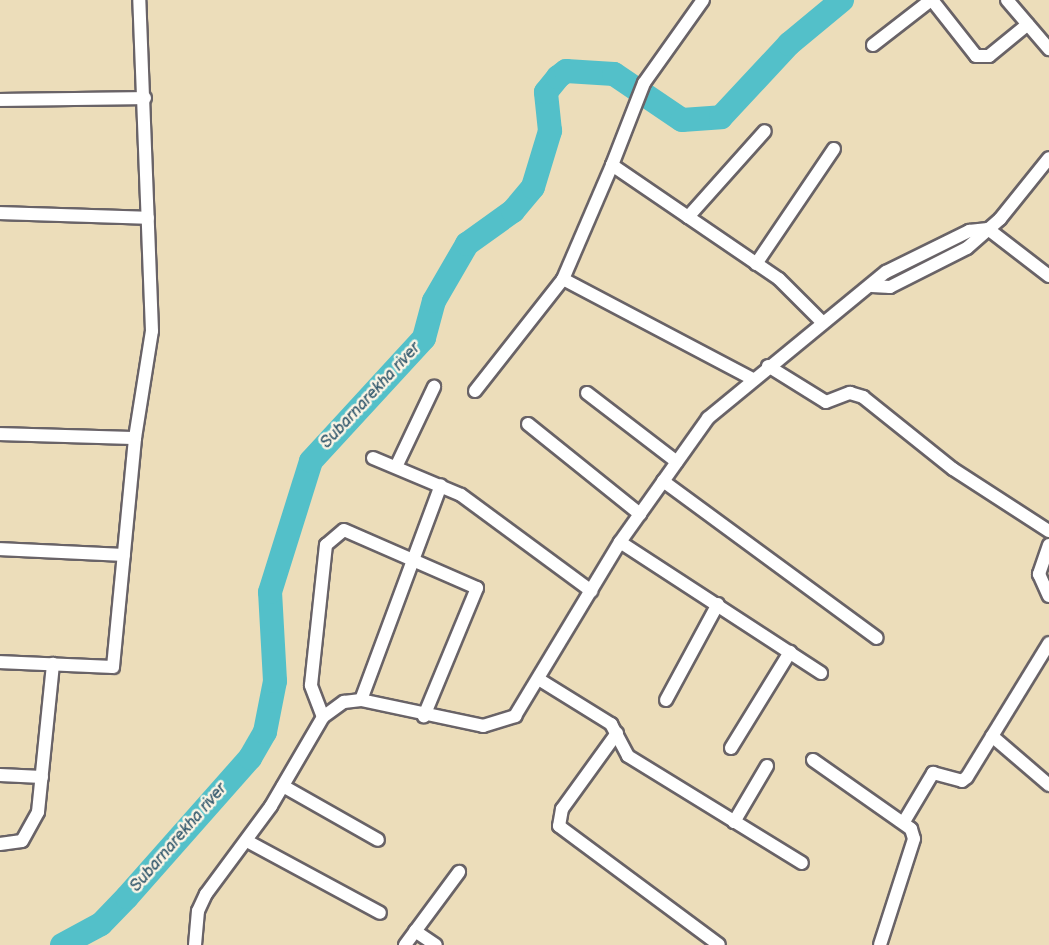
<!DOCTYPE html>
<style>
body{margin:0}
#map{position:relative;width:1049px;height:945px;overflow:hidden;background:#ecddba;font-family:"Balsamiq Sans",sans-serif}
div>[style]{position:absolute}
.river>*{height:24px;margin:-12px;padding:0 12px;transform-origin:12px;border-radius:12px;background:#53c0c9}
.roads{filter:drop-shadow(2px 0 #696367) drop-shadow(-2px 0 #696367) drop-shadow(0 2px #696367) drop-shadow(0 -2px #696367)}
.street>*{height:12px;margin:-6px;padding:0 6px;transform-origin:6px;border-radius:6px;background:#fff}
span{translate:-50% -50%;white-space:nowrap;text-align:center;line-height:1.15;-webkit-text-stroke:5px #fcf5e5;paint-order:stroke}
.water-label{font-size:16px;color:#33596d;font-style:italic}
</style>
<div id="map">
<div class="river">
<div style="left:62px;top:945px;width:44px;rotate:-28.3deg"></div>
<div style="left:101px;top:924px;width:37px;rotate:-46deg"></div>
<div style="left:127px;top:897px;width:186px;rotate:-48.5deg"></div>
<div style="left:250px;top:758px;width:30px;rotate:-60deg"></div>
<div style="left:265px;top:732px;width:52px;rotate:-78.9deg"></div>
<div style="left:275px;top:681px;width:89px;rotate:-93.2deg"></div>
<div style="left:270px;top:592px;width:137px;rotate:-72.6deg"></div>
<div style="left:311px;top:461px;width:167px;rotate:-47.4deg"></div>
<div style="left:424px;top:338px;width:38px;rotate:-75deg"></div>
<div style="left:434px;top:301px;width:66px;rotate:-59.9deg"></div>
<div style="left:467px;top:244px;width:57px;rotate:-35.7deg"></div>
<div style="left:513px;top:211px;width:31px;rotate:-50deg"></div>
<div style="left:533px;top:187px;width:59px;rotate:-73.1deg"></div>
<div style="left:550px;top:131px;width:39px;rotate:-96deg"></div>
<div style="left:546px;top:92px;width:19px;rotate:-51deg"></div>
<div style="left:558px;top:77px;width:10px;rotate:-37deg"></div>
<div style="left:566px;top:71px;width:48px;rotate:3.6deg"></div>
<div style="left:614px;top:74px;width:82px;rotate:34.1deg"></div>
<div style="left:682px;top:120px;width:39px;rotate:-4deg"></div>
<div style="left:721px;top:117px;width:100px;rotate:-47deg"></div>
<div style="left:789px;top:44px;width:69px;rotate:-39.7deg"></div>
</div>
<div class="roads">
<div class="street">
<div style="left:703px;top:0;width:102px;rotate:125.4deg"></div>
<div style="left:644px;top:83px;width:88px;rotate:111.3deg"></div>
<div style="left:612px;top:165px;width:202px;rotate:34.3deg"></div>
<div style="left:779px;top:279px;width:62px;rotate:45deg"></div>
<div style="left:932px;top:0;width:71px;rotate:51.8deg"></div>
<div style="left:976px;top:56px;width:13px"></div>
<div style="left:989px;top:56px;width:50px;rotate:-39.4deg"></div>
<div style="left:1007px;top:0;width:65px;rotate:49.4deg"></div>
<div style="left:873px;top:45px;width:73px;rotate:-37.8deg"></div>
<div style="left:0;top:100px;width:145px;rotate:-0.8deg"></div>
<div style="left:0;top:213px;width:148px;rotate:1.9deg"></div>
<div style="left:688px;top:217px;width:115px;rotate:-48.2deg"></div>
<div style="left:756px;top:264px;width:139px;rotate:-55.9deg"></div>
<div style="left:563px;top:279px;width:215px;rotate:27.8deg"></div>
<div style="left:872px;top:286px;width:18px;rotate:3deg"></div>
<div style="left:890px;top:287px;width:86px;rotate:-26.9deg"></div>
<div style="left:967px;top:248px;width:44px;rotate:-41.3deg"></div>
<div style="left:1000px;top:219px;width:78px;rotate:-51.2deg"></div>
<div style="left:768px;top:366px;width:68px;rotate:31.8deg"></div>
<div style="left:826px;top:402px;width:26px;rotate:-21deg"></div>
<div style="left:850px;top:393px;width:14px;rotate:17deg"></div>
<div style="left:863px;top:397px;width:115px;rotate:38.7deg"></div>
<div style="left:953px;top:469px;width:114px;rotate:32.9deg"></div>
<div style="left:475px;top:391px;width:142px;rotate:-51.8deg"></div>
<div style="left:563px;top:279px;width:124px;rotate:-66.7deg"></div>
<div style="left:587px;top:393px;width:113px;rotate:37.5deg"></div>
<div style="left:528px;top:424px;width:144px;rotate:38.8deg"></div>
<div style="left:0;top:434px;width:135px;rotate:1.7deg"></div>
<div style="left:135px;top:438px;width:108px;rotate:-81deg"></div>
<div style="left:152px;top:331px;width:331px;rotate:-92.2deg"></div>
<div style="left:373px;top:458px;width:95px;rotate:22.8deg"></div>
<div style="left:461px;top:495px;width:162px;rotate:36.4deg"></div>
<div style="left:396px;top:467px;width:89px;rotate:-64.6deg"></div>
<div style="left:663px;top:481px;width:265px;rotate:36.3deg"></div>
<div style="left:620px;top:542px;width:240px;rotate:33.1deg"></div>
<div style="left:1049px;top:545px;width:31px;rotate:109deg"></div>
<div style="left:1039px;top:574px;width:24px;rotate:66deg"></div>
<div style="left:0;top:549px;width:124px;rotate:2.8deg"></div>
<div style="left:0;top:662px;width:113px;rotate:2.5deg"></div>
<div style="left:113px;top:667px;width:230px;rotate:-84.5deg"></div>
<div style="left:540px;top:680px;width:84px;rotate:31.8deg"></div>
<div style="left:611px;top:724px;width:36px;rotate:62deg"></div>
<div style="left:628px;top:756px;width:204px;rotate:31.6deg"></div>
<div style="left:361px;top:700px;width:229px;rotate:-69.6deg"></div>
<div style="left:666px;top:700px;width:109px;rotate:-61.6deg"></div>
<div style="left:323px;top:717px;width:34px;rotate:-111deg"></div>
<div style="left:311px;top:685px;width:141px;rotate:-83.9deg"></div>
<div style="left:326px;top:545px;width:23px;rotate:-40deg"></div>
<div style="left:344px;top:530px;width:145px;rotate:23.6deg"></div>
<div style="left:477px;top:588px;width:139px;rotate:112.5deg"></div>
<div style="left:617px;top:733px;width:94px;rotate:125.9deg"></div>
<div style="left:562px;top:809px;width:17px;rotate:100deg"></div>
<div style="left:559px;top:826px;width:199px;rotate:36.6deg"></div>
<div style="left:992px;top:736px;width:75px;rotate:40.7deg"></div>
<div style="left:731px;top:748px;width:113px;rotate:-58.4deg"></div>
<div style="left:813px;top:760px;width:120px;rotate:35.1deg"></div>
<div style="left:911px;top:829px;width:10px;rotate:73deg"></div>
<div style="left:914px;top:839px;width:111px;rotate:107.8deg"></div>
<div style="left:0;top:775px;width:42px;rotate:2.7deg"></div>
<div style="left:283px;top:786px;width:109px;rotate:29.6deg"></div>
<div style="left:905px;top:820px;width:55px;rotate:-59.2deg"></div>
<div style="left:933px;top:773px;width:30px;rotate:15deg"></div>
<div style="left:962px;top:781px;width:6px;rotate:-39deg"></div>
<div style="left:967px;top:777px;width:157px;rotate:-58.5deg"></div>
<div style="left:734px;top:822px;width:65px;rotate:-59.5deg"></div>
<div style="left:247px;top:841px;width:151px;rotate:28.4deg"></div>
<div style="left:0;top:844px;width:22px;rotate:-8deg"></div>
<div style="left:22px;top:841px;width:33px;rotate:-61deg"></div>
<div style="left:38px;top:812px;width:149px;rotate:-84.2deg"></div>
<div style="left:415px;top:931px;width:25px;rotate:34deg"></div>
<div style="left:195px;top:945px;width:34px;rotate:-85deg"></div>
<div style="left:198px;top:911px;width:19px;rotate:-65deg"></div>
<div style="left:206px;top:894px;width:109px;rotate:-53.5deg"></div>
<div style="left:271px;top:806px;width:103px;rotate:-59.7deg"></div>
<div style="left:323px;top:717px;width:26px;rotate:-36deg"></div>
<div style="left:344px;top:702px;width:17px;rotate:-7deg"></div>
<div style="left:361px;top:700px;width:125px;rotate:12deg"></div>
<div style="left:483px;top:726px;width:34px;rotate:-17deg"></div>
<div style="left:515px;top:716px;width:203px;rotate:-58.9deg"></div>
<div style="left:620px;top:542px;width:152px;rotate:-54.6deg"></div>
<div style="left:708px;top:418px;width:230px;rotate:-39.4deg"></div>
<div style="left:886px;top:272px;width:93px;rotate:-26.3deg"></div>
<div style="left:969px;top:231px;width:19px;rotate:-6deg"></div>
<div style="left:988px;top:229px;width:77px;rotate:37.6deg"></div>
<div style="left:405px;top:945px;width:91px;rotate:-53.5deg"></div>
</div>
</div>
<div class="water-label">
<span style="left:371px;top:396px;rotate:-47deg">Subarnarekha river</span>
<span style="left:179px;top:838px;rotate:-49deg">Subarnarekha river</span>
</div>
</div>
